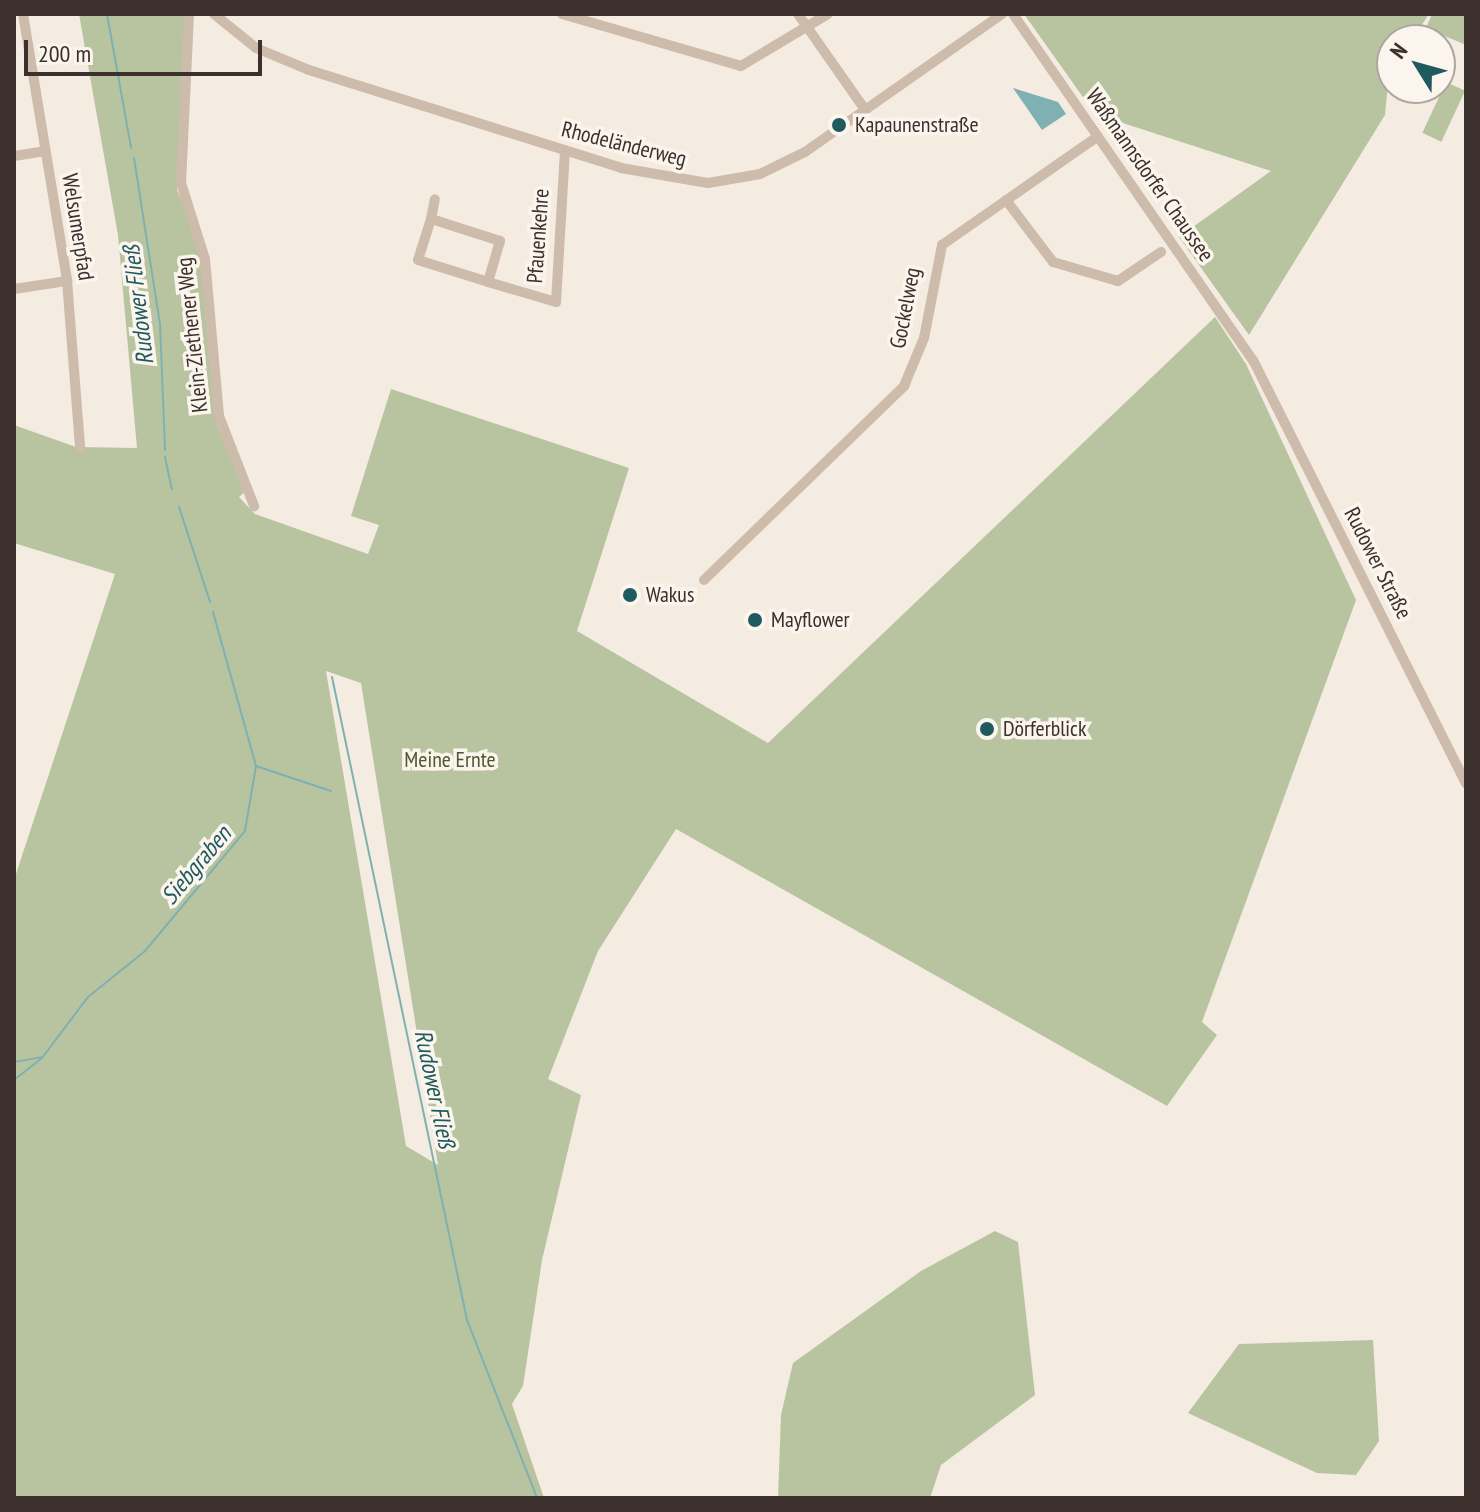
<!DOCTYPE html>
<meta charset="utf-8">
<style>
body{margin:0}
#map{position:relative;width:1480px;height:1512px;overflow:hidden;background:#f4ebe1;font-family:"PT Sans Narrow",sans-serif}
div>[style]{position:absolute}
.green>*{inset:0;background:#b8c4a0;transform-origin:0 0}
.water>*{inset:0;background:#7fb0b2}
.stream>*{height:2px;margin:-1px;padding:0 1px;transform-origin:1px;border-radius:1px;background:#7fb0b2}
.minor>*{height:10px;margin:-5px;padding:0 5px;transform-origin:5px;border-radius:5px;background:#cdbbac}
.dots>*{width:22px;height:22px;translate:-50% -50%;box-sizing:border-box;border:4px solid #fbf5ee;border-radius:50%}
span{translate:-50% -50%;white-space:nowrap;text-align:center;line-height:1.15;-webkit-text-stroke:7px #fbf5ee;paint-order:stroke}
.poi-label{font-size:22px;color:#3b302b}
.left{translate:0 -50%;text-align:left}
.street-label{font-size:22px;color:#3b302b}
.park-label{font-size:22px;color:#4a5a2e}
.water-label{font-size:24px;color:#1f5a5e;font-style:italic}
.frame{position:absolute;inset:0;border:16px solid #3b302b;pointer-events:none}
.north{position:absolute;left:1376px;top:24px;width:80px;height:80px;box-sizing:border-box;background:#fbf5ee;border:2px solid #aea6a0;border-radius:50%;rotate:307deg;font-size:22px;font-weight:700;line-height:32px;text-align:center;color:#3b302b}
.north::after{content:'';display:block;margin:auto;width:28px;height:36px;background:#1f5a5e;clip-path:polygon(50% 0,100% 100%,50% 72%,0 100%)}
.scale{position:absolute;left:24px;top:40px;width:238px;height:36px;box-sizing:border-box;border:4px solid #3b302b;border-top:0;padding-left:10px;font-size:24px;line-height:28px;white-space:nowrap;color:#3b302b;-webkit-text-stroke:6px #fbf5ee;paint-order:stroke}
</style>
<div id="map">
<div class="green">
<div style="clip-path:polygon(evenodd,79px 14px,185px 14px,177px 190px,201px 245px,217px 425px,246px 491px,239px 497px,255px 514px,368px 554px,379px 525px,351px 516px,391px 389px,629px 468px,577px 631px,768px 743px,1215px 317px,1246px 364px,1356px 600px,1202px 1022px,1217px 1035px,1167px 1106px,676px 829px,598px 951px,548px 1079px,581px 1095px,542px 1260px,523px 1386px,512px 1404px,544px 1498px,14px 1498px,14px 880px,115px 574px,14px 543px,14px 425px,76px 447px,137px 448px,118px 235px,79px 14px,326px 671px,361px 683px,438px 1165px,406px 1146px,326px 671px)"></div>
<div style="clip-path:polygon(1024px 14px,1429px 14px,1412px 40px,1392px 40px,1385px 115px,1249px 335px,1179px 237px,1271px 171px,1095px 114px)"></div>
<div style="clip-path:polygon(1432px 14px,1466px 14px,1466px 45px,1426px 28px)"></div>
<div style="left:1446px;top:82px;width:21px;height:56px;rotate:25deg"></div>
<div style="clip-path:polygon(995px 1231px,1018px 1242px,1035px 1395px,941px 1465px,930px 1498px,778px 1498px,781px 1415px,793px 1363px,921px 1271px)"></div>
<div style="clip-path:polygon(1373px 1340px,1379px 1441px,1356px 1475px,1317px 1473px,1188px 1413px,1239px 1344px)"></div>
</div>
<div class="water">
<div style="clip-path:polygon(1013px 88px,1058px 102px,1066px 114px,1042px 130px)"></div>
</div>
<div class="stream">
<div style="left:107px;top:14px;width:136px;rotate:79.8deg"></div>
<div style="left:134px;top:158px;width:168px;rotate:81.1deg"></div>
<div style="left:160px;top:324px;width:126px;rotate:87.7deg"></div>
<div style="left:165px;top:457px;width:33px;rotate:78deg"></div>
<div style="left:179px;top:507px;width:100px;rotate:71.9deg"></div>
<div style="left:332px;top:677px;width:657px;rotate:78.14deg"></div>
<div style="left:467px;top:1320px;width:191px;rotate:68.5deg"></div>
<div style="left:256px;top:766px;width:79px;rotate:18.4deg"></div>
<div style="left:14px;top:1062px;width:28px;rotate:-10deg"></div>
<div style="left:14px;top:1080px;width:36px;rotate:-38deg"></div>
<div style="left:42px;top:1058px;width:76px;rotate:-53deg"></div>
<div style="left:88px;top:997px;width:73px;rotate:-38.9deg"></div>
<div style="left:145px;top:951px;width:156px;rotate:-50.2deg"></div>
<div style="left:245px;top:831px;width:66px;rotate:-80.4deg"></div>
<div style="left:256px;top:766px;width:160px;rotate:-105.6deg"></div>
</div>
<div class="minor">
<div style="left:23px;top:14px;width:271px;rotate:80.6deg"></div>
<div style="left:67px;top:281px;width:167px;rotate:85.5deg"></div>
<div style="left:189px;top:14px;width:169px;rotate:92.7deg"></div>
<div style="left:181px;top:183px;width:80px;rotate:72.5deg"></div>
<div style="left:205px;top:259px;width:158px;rotate:84.9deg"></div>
<div style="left:219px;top:416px;width:97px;rotate:68.7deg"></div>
<div style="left:214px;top:14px;width:54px;rotate:39deg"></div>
<div style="left:256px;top:48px;width:57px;rotate:22.5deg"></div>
<div style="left:309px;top:70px;width:327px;rotate:17.4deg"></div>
<div style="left:621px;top:168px;width:88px;rotate:9.8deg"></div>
<div style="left:708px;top:183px;width:53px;rotate:-9.8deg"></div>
<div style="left:760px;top:174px;width:50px;rotate:-26.1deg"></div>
<div style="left:805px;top:152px;width:241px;rotate:-35deg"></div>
<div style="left:562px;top:14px;width:186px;rotate:16.2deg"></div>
<div style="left:741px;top:66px;width:101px;rotate:-30.9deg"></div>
<div style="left:798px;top:14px;width:118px;rotate:55deg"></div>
<div style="left:1013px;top:14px;width:421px;rotate:55.3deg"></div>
<div style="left:1253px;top:360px;width:474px;rotate:63.3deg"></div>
<div style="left:14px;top:156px;width:31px;rotate:-9deg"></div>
<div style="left:1006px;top:200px;width:78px;rotate:52.8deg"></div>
<div style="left:1053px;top:262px;width:68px;rotate:16.3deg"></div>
<div style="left:1118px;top:281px;width:52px;rotate:-34deg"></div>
<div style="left:431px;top:219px;width:20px;rotate:-79deg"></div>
<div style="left:488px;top:282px;width:43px;rotate:-73.7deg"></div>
<div style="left:500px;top:241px;width:72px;rotate:-162.3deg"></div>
<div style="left:431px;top:219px;width:43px;rotate:107.6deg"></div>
<div style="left:418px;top:260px;width:73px;rotate:17.4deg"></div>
<div style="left:488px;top:282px;width:71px;rotate:16.4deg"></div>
<div style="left:556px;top:302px;width:151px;rotate:-86.6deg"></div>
<div style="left:14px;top:289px;width:54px;rotate:-8.6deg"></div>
<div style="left:704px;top:580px;width:279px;rotate:-44.1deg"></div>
<div style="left:904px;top:386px;width:52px;rotate:-67.4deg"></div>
<div style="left:924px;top:338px;width:95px;rotate:-79deg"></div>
<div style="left:942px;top:245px;width:190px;rotate:-34.9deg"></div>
</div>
<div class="dots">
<div style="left:839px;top:125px;background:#1f5a5e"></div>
<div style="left:630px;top:595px;background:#1f5a5e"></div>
<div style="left:755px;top:620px;background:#1f5a5e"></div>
<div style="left:987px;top:729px;background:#1f5a5e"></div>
</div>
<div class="poi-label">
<span class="left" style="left:855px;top:125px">Kapaunenstraße</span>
<span class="left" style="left:646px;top:595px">Wakus</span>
<span class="left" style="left:771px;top:620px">Mayflower</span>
<span class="left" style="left:1003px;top:729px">Dörferblick</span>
</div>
<div class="street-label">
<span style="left:624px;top:144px;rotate:14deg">Rhodeländerweg</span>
<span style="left:1150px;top:175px;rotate:55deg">Waßmannsdorfer Chaussee</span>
<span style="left:78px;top:227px;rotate:81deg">Welsumerpfad</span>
<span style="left:538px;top:236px;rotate:-86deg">Pfauenkehre</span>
<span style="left:905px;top:308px;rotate:-79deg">Gockelweg</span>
<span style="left:192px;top:335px;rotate:-96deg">Klein-Ziethener Weg</span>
<span style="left:1378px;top:563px;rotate:63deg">Rudower Straße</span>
</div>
<div class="park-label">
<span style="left:450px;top:760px">Meine Ernte</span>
</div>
<div class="water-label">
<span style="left:138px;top:305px;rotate:-97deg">Rudower Fließ</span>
<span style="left:196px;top:865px;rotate:-50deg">Siebgraben</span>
<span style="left:435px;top:1089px;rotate:78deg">Rudower Fließ</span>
</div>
<div class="frame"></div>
<div class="north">N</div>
<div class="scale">200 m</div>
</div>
